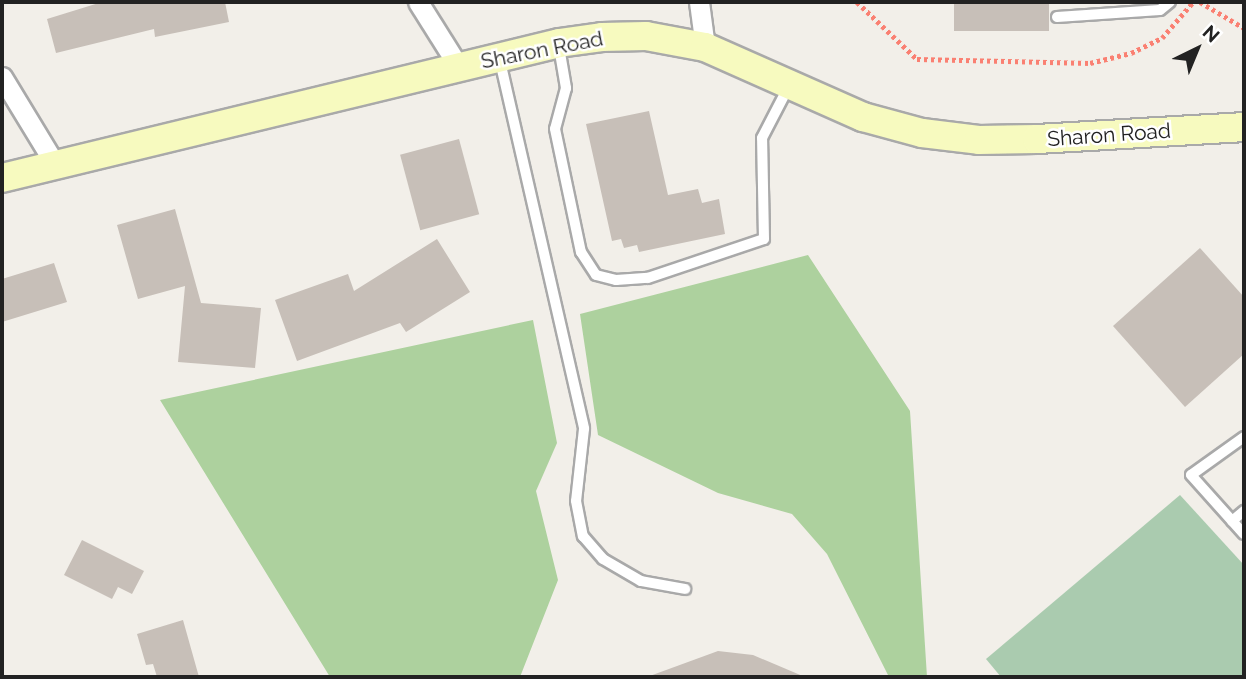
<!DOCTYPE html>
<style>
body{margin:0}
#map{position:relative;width:1246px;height:679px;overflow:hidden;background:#f2efe9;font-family:Raleway,sans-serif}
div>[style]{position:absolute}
.forest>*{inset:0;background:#add19e}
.cemetery>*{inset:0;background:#aacbaf}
.building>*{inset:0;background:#c7bfb8;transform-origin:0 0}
.path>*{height:4.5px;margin-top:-2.25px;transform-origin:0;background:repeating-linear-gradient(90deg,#fa8072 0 3.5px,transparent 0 7px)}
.roads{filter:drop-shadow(2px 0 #a9a9a9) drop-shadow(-2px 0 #a9a9a9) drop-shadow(0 2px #a9a9a9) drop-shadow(0 -2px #a9a9a9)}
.service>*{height:10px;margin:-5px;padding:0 5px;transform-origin:5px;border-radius:5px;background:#fff}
.minor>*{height:19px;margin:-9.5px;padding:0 9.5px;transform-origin:9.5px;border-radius:9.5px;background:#fff}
.secondary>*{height:28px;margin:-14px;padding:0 14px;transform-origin:14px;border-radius:14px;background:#f7fabf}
span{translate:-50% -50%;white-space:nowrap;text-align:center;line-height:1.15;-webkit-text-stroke:5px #fff;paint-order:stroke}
.street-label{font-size:21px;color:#222}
.frame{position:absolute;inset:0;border:4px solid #222;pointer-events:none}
.north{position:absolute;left:1162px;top:14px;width:70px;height:70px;-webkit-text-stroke:5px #fff;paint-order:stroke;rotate:43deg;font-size:19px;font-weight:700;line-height:28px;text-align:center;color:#222}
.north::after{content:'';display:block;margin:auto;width:24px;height:32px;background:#222;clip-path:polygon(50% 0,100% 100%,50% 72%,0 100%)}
</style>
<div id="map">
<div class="forest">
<div style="clip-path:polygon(808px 255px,910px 411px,927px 677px,889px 677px,827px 554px,792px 514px,718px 493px,598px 435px,580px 314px)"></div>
<div style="clip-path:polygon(533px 320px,557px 443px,536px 491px,558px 580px,520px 677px,330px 677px,160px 400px)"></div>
</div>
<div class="cemetery">
<div style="clip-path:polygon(1180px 495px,1244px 565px,1244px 677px,1001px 677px,986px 659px)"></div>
</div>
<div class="building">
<div style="clip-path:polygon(102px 2px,225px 2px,229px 22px,155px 37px,154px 29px,56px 53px,47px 19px)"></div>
<div style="left:954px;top:2px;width:95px;height:29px"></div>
<div style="clip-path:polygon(649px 111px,668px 195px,698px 189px,702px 203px,719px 199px,725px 234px,639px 252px,637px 245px,624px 248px,621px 239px,612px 241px,586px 124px)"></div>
<div style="left:459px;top:139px;width:78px;height:61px;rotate:75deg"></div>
<div style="clip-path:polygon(175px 209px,201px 303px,261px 308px,255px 368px,178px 362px,185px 286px,138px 299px,117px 225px)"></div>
<div style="clip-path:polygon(437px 239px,470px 292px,406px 332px,400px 323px,297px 361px,275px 300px,348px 274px,354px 291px)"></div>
<div style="clip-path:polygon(1200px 248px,1244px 297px,1244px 354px,1185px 407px,1113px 326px)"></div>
<div style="clip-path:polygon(54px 263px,67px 302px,2px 322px,2px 279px)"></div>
<div style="clip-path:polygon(82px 540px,144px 571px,132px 594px,118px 587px,112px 599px,64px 575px)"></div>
<div style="clip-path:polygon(183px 620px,199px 677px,157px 677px,153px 664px,146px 665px,137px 634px)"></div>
<div style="clip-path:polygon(718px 651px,753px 655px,805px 677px,647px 677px)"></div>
</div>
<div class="path">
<div style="left:857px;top:2px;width:83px;rotate:43.5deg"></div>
<div style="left:917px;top:59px;width:173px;rotate:1.3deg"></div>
<div style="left:1090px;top:63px;width:42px;rotate:-13.7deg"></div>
<div style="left:1131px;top:53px;width:34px;rotate:-26deg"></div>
<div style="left:1162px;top:38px;width:48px;rotate:-49.3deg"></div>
<div style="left:1200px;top:2px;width:51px;rotate:30.6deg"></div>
</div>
<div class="roads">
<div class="service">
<div style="left:1057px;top:17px;width:103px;rotate:-3.9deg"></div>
<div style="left:1160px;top:10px;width:13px;rotate:-39deg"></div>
<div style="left:559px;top:47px;width:42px;rotate:80.3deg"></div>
<div style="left:566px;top:88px;width:42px;rotate:105deg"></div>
<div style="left:555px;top:129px;width:126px;rotate:78.1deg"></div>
<div style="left:581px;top:252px;width:27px;rotate:57deg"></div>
<div style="left:596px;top:275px;width:21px;rotate:14deg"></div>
<div style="left:616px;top:280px;width:32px;rotate:-4deg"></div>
<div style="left:648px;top:278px;width:122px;rotate:-18.6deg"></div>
<div style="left:764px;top:239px;width:101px;rotate:-91.1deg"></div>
<div style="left:762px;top:138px;width:59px;rotate:-62.6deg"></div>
<div style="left:500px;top:61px;width:377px;rotate:77.1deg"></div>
<div style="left:584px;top:429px;width:72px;rotate:96.3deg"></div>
<div style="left:576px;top:501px;width:36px;rotate:79deg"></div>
<div style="left:583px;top:536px;width:30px;rotate:49deg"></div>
<div style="left:603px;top:559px;width:44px;rotate:30.1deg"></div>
<div style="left:641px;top:581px;width:45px;rotate:10.3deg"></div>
<div style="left:1244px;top:437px;width:65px;rotate:144.4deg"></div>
<div style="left:1191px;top:475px;width:79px;rotate:48.1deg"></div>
<div style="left:1232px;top:521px;width:16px;rotate:-40deg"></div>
</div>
<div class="minor">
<div style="left:418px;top:2px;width:77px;rotate:57.8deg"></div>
<div style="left:699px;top:2px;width:45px;rotate:82.4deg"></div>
<div style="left:2px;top:77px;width:102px;rotate:58.7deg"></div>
</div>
<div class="secondary">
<div style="left:2px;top:178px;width:573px;rotate:-13.62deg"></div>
<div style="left:559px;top:43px;width:43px;rotate:-7.9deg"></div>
<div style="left:602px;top:37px;width:44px;rotate:-1.3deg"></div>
<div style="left:646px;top:36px;width:60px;rotate:10.6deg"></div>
<div style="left:705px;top:47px;width:173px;rotate:23.9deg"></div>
<div style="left:863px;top:117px;width:61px;rotate:15.2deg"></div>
<div style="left:922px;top:133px;width:57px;rotate:7deg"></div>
<div style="left:979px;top:140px;width:58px;rotate:-1deg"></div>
<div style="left:1037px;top:139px;width:207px;rotate:-3.3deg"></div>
</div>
</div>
<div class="street-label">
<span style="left:542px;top:50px;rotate:-11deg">Sharon Road</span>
<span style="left:1109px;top:135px;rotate:-4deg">Sharon Road</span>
</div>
<div class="frame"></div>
<div class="north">N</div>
</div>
